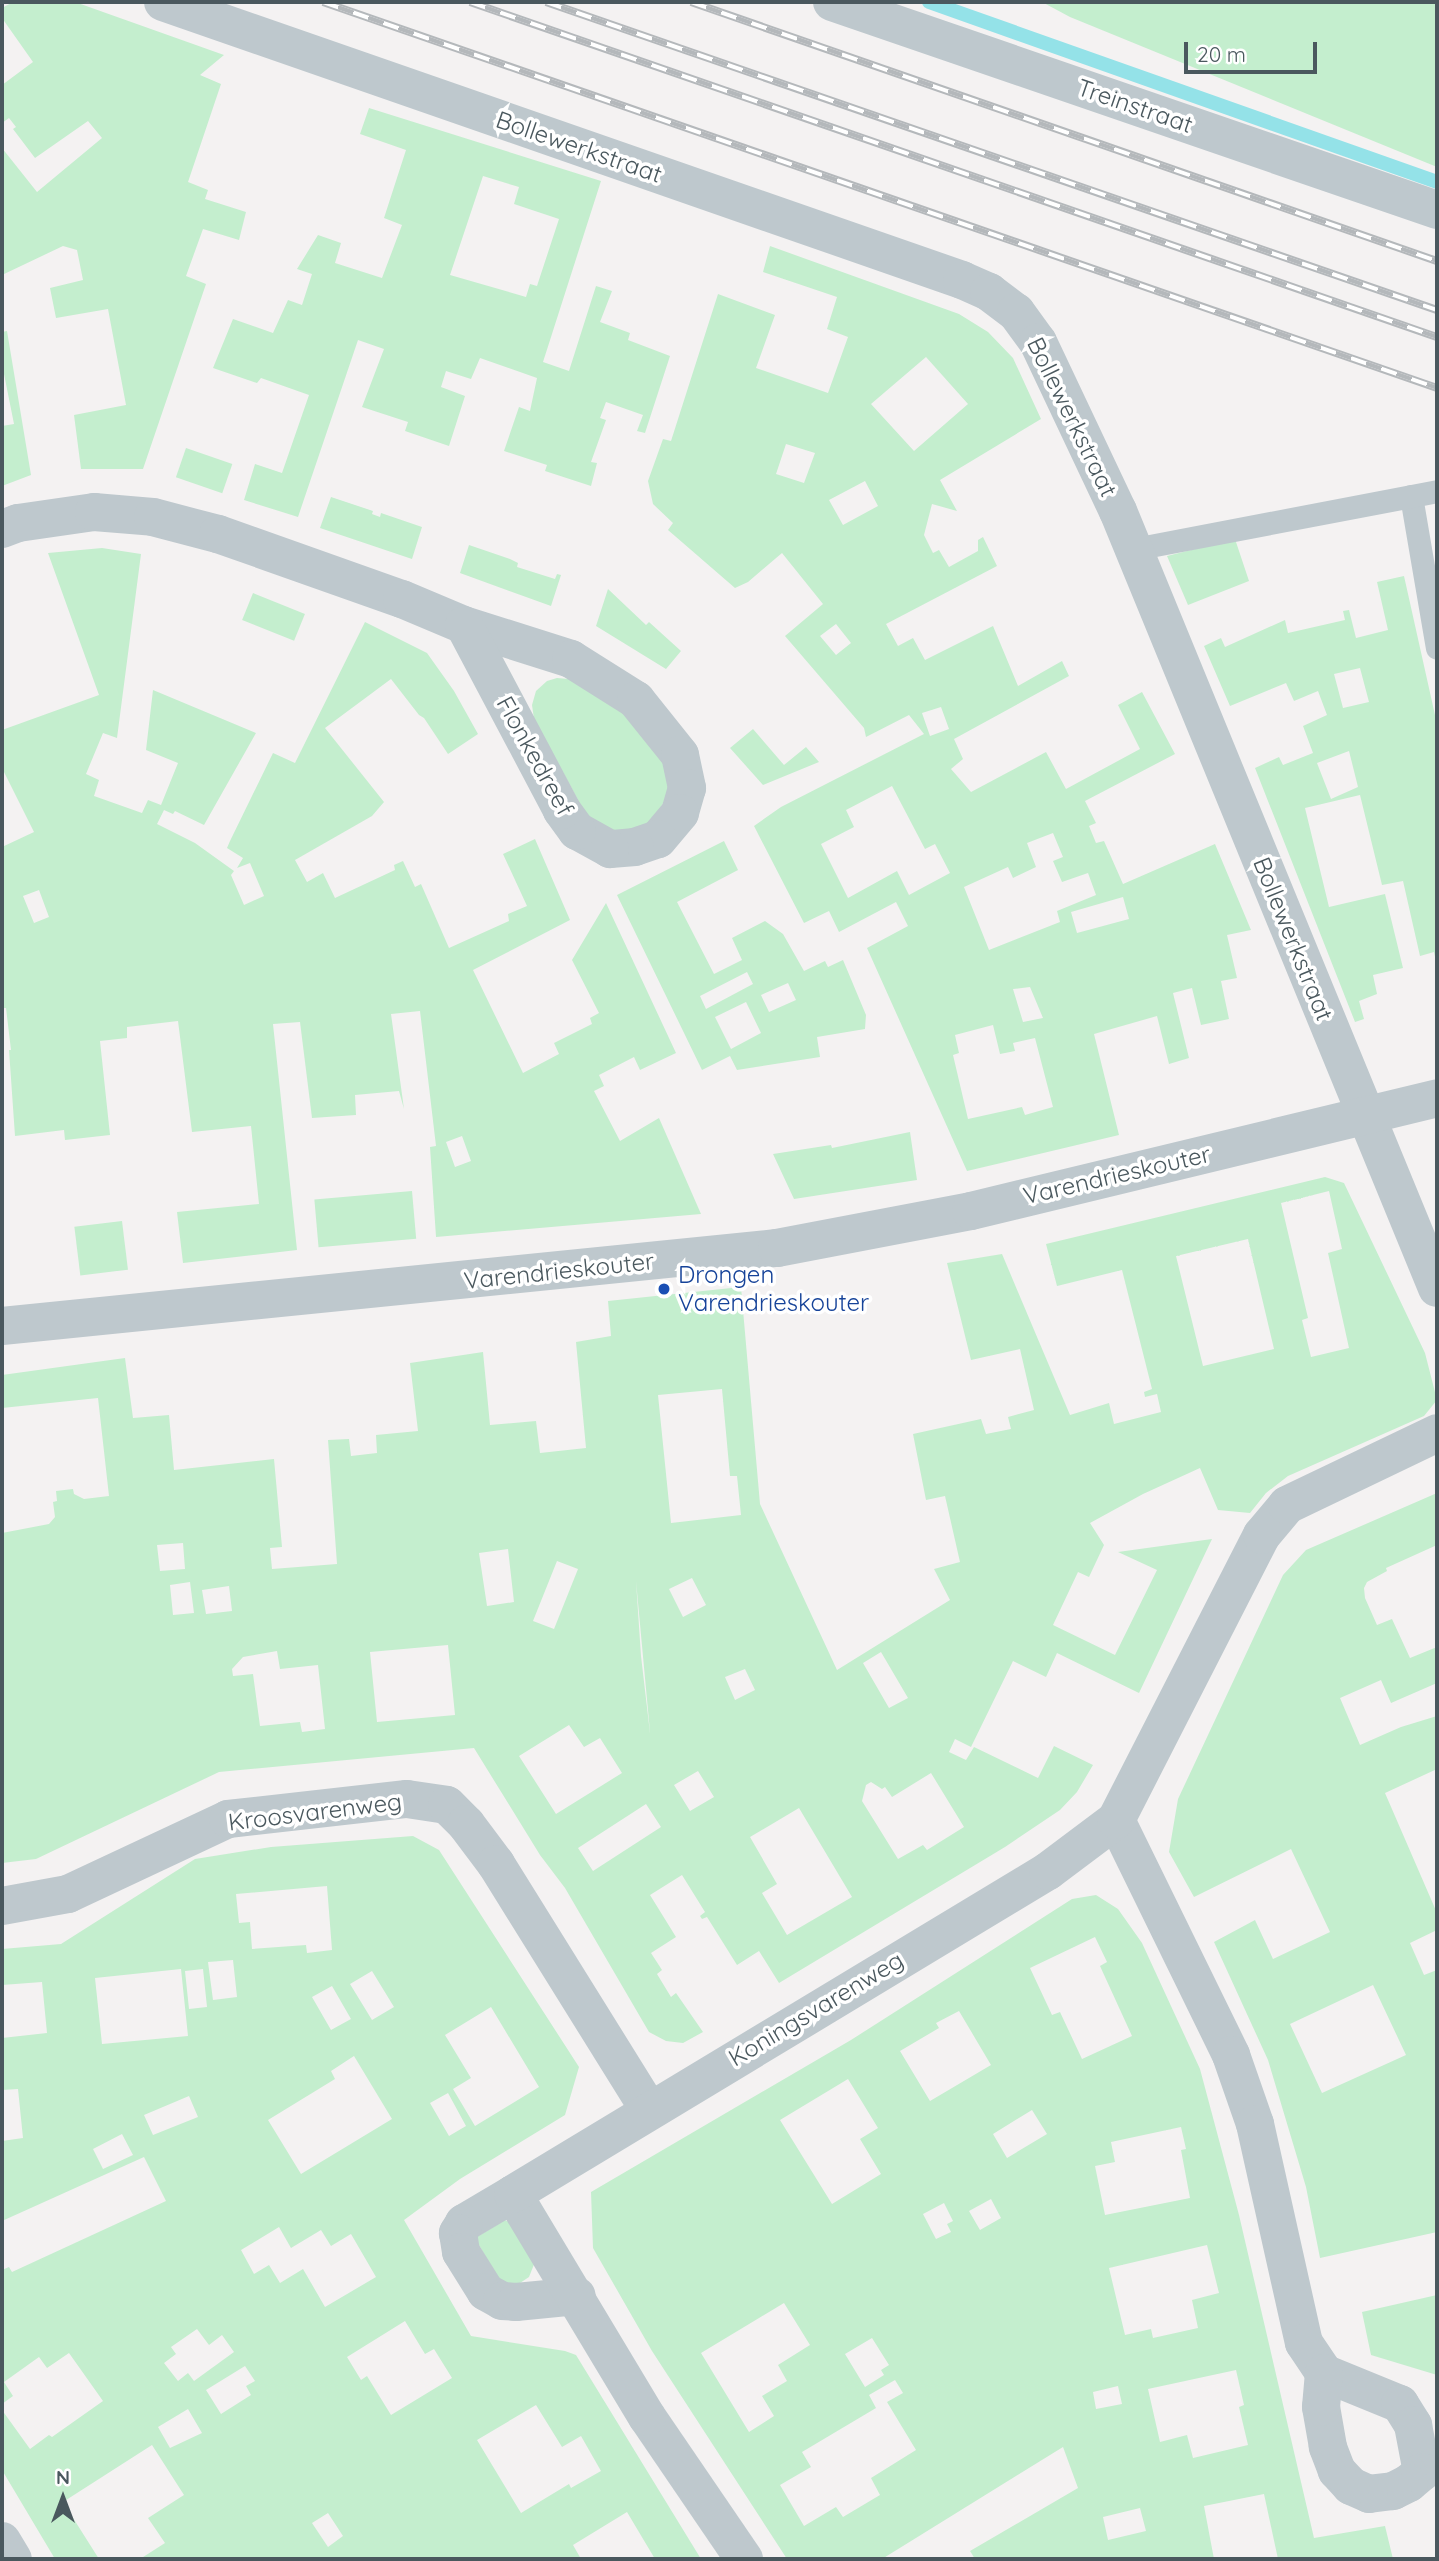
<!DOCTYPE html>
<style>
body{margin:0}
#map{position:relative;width:1439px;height:2561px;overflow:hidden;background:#f4f2f2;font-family:Quicksand,sans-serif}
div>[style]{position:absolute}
.green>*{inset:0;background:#c4eece;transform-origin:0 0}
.stream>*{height:14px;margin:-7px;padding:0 7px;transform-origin:7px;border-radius:7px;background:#94e2e8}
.service>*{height:23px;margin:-11.5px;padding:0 11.5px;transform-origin:11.5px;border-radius:11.5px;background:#bec8cd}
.minor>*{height:38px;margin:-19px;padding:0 19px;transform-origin:19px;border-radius:19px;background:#bec8cd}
.tertiary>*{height:38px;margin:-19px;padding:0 19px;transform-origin:19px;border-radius:19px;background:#bec8cd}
.rail>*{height:8px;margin-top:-4px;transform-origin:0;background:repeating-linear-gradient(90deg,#fff 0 16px,#b4b8bb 0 32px);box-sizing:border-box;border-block:2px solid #b4b8bb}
.dots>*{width:19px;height:19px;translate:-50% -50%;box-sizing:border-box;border:4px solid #fff;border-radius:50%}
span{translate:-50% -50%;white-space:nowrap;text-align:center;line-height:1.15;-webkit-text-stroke:7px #fff;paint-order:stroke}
.street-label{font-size:24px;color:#4a585e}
.transit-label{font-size:24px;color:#164399}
.left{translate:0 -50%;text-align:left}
.frame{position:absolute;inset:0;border:4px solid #4a585e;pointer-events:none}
.north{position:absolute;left:28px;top:2463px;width:70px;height:70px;-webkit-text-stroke:5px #fff;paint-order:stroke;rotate:0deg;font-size:19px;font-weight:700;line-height:28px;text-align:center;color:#4a585e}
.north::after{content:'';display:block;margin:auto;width:24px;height:32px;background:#4a585e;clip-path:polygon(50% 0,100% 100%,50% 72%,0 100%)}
.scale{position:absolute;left:1184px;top:42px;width:133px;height:32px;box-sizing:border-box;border:4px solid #4a585e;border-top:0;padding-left:9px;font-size:21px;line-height:24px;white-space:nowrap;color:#4a585e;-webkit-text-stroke:5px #fff;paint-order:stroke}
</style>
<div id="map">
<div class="green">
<div style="clip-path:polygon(13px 2px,75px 2px,224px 55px,200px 75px,221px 84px,188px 182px,208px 190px,205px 199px,246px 212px,239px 240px,203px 229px,186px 276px,206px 284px,143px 469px,81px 469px,74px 415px,126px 405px,108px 309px,56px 318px,50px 288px,83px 280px,77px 250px,63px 246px,2px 275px,2px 148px,37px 192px,102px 138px,88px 121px,35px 158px,13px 129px,16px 127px,9px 118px,2px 123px,2px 85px,33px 62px,2px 18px,2px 8px)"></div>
<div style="clip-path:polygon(1042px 2px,1437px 2px,1437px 167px,1070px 17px)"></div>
<div style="clip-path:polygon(evenodd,369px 108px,601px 181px,543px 362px,569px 371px,596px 286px,612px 291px,600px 322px,630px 333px,628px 340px,670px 356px,645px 433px,637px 431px,643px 415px,606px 402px,600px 418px,606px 420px,591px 462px,597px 463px,591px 486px,545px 471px,547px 465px,504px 451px,519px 407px,530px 411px,537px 378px,480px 358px,471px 379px,446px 371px,441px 387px,465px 396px,449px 446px,405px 431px,408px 422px,362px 407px,384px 349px,358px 340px,298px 517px,244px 500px,255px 464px,282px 473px,309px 395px,261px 378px,257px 383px,213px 368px,233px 319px,273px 333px,288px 300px,302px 305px,312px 274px,297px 269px,318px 235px,341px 243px,335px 263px,382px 278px,402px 225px,384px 218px,406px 150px,360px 134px,369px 108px,483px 176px,519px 187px,514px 204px,559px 219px,537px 286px,530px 284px,526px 297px,450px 275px,483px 176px)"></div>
<div style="clip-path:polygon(evenodd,770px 246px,959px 314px,988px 332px,1013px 358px,1041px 419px,940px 480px,957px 511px,932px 504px,924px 535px,933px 553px,939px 550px,949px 567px,978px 551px,978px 540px,983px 537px,997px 566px,886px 624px,898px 646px,913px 638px,925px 660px,993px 626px,1018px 686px,1062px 661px,1069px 676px,954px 739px,963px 759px,951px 769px,971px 792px,1046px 752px,1066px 789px,1140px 749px,1118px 705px,1142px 692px,1175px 754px,1085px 801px,1096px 823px,1089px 826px,1096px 843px,1104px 841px,1123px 884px,1215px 844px,1251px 930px,1227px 935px,1237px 978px,1221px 981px,1229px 1019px,1201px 1025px,1192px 988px,1173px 993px,1189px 1058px,1169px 1064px,1157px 1016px,1094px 1034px,1119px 1135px,967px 1171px,867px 948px,908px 926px,896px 902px,839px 932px,829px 911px,804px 923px,754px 826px,781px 807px,924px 734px,909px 715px,866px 737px,864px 728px,785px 636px,823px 604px,782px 553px,748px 582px,735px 588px,668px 530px,673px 523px,653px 504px,648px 481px,663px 439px,671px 441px,718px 294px,775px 315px,756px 368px,828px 393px,848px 337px,827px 329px,837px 297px,763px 272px,770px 246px,926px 357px,968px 404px,914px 451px,871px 404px,926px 357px,770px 246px,786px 444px,815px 453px,804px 483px,776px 474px,786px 444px,770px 246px,865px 481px,878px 506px,843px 525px,829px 500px,865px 481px,770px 246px,836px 624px,851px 643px,836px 655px,820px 636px,836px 624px,770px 246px,941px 707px,949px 729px,930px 736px,922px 713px,941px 707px,770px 246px,892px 786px,925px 849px,935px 844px,950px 873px,909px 895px,897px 871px,848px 898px,821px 844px,854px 827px,846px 810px,892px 786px,770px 246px,1053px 833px,1063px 857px,1053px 861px,1062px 882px,1088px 873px,1096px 895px,1057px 911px,1060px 922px,989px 950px,964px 887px,1008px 867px,1013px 878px,1036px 867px,1027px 843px,1053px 833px,770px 246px,1123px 897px,1129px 919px,1077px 933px,1071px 912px,1123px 897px,770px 246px,1030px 987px,1043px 1018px,1023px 1022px,1013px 989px,1030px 987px,770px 246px,993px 1025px,1000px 1054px,1015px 1051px,1013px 1043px,1035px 1038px,1053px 1107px,1025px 1115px,1022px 1107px,968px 1119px,953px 1055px,959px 1053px,955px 1035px,993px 1025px)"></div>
<div style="clip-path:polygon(7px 331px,31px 475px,2px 486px,2px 426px,14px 424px,2px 364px,2px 332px)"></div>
<div style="left:186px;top:448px;width:49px;height:31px;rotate:19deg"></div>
<div style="clip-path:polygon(331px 497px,373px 511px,372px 514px,380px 517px,381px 513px,422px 527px,412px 559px,320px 528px)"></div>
<div style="clip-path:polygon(1235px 539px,1249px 581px,1188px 605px,1167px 556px)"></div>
<div style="clip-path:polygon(469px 545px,510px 559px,518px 563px,517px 567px,555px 579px,557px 574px,561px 575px,551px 606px,460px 573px)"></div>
<div style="clip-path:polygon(evenodd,102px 548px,141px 554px,117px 738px,103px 733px,86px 774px,99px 780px,94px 796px,142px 813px,148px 800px,161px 805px,178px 763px,146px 750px,153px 690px,256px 733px,204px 825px,175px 811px,173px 814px,164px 810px,157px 824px,195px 843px,234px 871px,231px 875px,244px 905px,264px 896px,250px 863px,237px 868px,243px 858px,227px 848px,230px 841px,273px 753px,295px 763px,365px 622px,427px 653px,454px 691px,478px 734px,448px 754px,424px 718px,419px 715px,391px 679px,325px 728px,384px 802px,372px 816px,295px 860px,307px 882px,323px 873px,335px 898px,395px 870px,394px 865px,403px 861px,415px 887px,421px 884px,449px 948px,509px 921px,508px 914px,527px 906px,503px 854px,535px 839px,570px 920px,473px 970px,523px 1073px,559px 1054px,554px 1043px,592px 1024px,590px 1018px,599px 1013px,572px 960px,606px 903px,676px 1053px,640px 1070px,634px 1057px,599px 1075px,604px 1086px,594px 1091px,620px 1141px,659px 1118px,701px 1214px,436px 1237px,430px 1147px,436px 1146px,420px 1011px,391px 1014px,404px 1109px,399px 1091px,355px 1095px,356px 1115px,312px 1118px,300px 1022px,273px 1024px,297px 1250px,183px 1263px,177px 1212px,259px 1204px,251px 1126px,192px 1132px,178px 1021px,127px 1027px,127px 1038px,100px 1041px,110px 1135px,65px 1140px,64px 1130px,15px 1136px,9px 1050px,11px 1050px,6px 1008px,2px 1008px,2px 847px,34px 832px,2px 768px,2px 730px,99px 695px,48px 553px,102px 548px,39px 890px,49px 917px,34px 923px,23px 896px,39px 890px,102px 548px,462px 1136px,471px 1161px,455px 1167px,446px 1142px,462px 1136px)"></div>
<div style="clip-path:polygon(evenodd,1404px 576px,1437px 724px,1437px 967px,1434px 952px,1420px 956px,1403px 881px,1382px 885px,1360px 795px,1305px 808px,1329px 907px,1385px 894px,1403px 968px,1373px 975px,1377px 994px,1359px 1001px,1364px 1019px,1355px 1022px,1255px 768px,1279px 757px,1283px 765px,1313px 753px,1303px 726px,1327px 715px,1318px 691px,1294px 701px,1286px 683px,1230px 706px,1204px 646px,1221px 638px,1225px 647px,1285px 620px,1288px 633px,1345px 620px,1343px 611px,1349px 610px,1356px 638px,1388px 630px,1377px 582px,1404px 576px,1360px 668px,1369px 702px,1343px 708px,1334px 674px,1360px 668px,1404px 576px,1349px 751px,1358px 787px,1331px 799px,1317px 763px,1349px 751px)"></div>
<div style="clip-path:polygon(608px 589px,646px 625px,649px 622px,681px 651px,666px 669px,596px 626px)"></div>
<div style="left:253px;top:593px;width:56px;height:29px;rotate:22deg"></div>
<div style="clip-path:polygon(557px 678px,569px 679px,606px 696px,665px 757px,669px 792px,652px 824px,623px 833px,590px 822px,534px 719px,532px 705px,536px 691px,547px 681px)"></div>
<div style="clip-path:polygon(753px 729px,784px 765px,806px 747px,819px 762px,763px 785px,730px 748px)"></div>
<div style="clip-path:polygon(evenodd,724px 841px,738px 870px,677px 902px,714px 974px,742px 960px,732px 938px,765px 921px,783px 934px,804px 971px,825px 961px,828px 967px,843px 960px,866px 1015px,865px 1029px,817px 1037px,820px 1057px,737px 1070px,730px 1056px,702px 1070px,617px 895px,724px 841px,747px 972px,753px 984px,706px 1009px,700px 996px,747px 972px,724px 841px,788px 983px,796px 1000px,769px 1012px,761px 995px,788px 983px,724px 841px,746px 1002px,761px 1033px,731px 1049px,715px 1017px,746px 1002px)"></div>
<div style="clip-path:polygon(910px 1132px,917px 1180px,794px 1199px,773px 1154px,831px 1145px,832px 1148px)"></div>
<div style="clip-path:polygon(evenodd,1325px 1177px,1344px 1183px,1425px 1353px,1437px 1400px,1424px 1416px,1288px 1476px,1266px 1493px,1250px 1513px,1218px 1510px,1200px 1468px,1143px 1494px,1090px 1523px,1104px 1545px,1089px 1577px,1078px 1572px,1053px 1625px,1115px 1655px,1157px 1570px,1118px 1552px,1212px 1539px,1139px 1693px,1057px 1653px,1046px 1677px,1013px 1661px,971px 1747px,955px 1739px,949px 1752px,966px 1760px,974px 1747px,1038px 1778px,1054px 1746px,1093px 1765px,1077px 1792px,1060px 1810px,1005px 1847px,779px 1983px,759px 1951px,737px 1965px,707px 1917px,702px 1919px,700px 1916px,705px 1912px,682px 1875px,650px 1895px,676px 1937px,651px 1953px,662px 1970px,657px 1974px,671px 1997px,676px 1993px,703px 2032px,683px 2043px,666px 2041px,649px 2032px,565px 1888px,540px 1855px,474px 1748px,219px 1772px,36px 1859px,2px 1863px,2px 1533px,49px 1524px,55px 1517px,53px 1502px,57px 1501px,56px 1491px,73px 1489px,74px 1494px,84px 1499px,109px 1496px,98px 1398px,2px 1408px,2px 1375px,125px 1358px,133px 1418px,169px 1415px,174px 1470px,274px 1459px,282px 1547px,270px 1548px,272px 1569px,337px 1564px,328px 1440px,349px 1439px,351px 1456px,377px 1453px,376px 1435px,418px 1431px,410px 1363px,483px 1352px,490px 1425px,536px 1421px,540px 1453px,586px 1448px,576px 1342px,611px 1336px,608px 1301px,741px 1287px,760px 1504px,837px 1670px,950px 1600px,934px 1569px,960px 1562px,945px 1496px,926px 1500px,913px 1434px,981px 1419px,986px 1434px,1011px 1429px,1008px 1417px,1034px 1410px,1020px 1349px,971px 1360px,947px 1263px,1002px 1254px,1070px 1415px,1109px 1403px,1114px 1424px,1161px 1412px,1157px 1394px,1145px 1397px,1144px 1392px,1152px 1389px,1122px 1270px,1057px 1286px,1046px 1244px,1325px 1177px,1329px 1191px,1342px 1249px,1328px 1253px,1349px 1348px,1311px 1357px,1302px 1320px,1308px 1318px,1281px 1203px,1329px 1191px,1325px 1177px,1248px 1239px,1274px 1349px,1203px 1366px,1176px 1256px,1248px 1239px,1325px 1177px,722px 1389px,730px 1476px,737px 1476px,741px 1515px,671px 1523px,658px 1395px,722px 1389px,1325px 1177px,183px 1543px,185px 1569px,160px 1571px,157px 1545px,183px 1543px,1325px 1177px,508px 1549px,514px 1602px,487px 1606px,479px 1553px,508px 1549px,1325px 1177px,557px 1561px,578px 1569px,554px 1629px,533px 1621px,557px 1561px,1325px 1177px,692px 1578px,706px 1605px,683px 1617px,669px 1589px,692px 1578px,1325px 1177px,636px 1581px,650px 1732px,650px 1733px,641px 1656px,636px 1581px,1325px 1177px,190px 1582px,194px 1613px,173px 1615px,170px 1585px,190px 1582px,1325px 1177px,229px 1586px,232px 1611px,206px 1614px,202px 1590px,229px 1586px,1325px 1177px,448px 1645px,455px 1715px,377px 1722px,370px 1652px,448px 1645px,1325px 1177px,277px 1651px,280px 1669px,318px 1665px,325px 1729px,302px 1732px,300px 1722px,260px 1726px,253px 1674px,233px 1676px,232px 1669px,243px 1657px,277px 1651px,1325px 1177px,881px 1652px,908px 1698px,889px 1708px,863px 1663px,881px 1652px,1325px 1177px,745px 1669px,755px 1690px,735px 1700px,725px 1677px,745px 1669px,1325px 1177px,569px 1725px,584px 1747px,600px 1738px,622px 1773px,556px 1814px,519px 1756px,569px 1725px,1325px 1177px,698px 1771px,714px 1797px,690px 1811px,674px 1785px,698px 1771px,1325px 1177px,931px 1773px,964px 1827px,927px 1850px,923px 1845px,898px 1859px,862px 1801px,866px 1785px,871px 1782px,882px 1789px,885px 1787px,892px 1797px,931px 1773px,1325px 1177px,646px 1804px,661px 1827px,593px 1871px,578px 1848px,646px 1804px,1325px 1177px,799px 1808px,852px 1897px,787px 1935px,762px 1893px,777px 1884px,750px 1837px,799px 1808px)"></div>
<div style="left:412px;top:1191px;width:48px;height:98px;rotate:85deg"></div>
<div style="left:122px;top:1221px;width:49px;height:48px;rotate:83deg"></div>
<div style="clip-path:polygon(evenodd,1437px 1493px,1437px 1545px,1386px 1568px,1387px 1571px,1367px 1582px,1364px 1588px,1365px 1598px,1377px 1625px,1392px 1619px,1410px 1658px,1437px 1647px,1437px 1683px,1391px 1703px,1381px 1680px,1340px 1698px,1360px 1745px,1401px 1727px,1437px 1716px,1437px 1769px,1385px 1793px,1437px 1913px,1437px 1930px,1410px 1943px,1424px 1975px,1437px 1970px,1437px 2232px,1320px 2258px,1306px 2187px,1268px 2060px,1214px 1942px,1255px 1920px,1273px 1959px,1330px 1932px,1291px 1849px,1194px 1897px,1169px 1852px,1178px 1799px,1283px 1575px,1306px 1550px,1437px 1493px,1373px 1985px,1406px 2055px,1322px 2093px,1290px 2024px,1373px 1985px)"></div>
<div style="clip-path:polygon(evenodd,413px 1836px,439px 1850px,579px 2067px,565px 2115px,460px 2179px,404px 2220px,471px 2336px,565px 2351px,576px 2355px,701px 2559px,655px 2559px,627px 2512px,573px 2545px,581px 2559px,140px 2559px,165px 2543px,148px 2518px,184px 2495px,152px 2445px,63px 2502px,99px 2559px,55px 2559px,2px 2470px,2px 2410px,30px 2449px,49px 2435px,52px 2437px,103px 2401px,69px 2353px,47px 2368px,39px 2357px,4px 2382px,13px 2396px,2px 2404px,2px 2270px,9px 2267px,12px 2272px,166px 2201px,144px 2157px,2px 2221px,2px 2141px,23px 2138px,18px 2089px,2px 2090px,2px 2038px,47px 2033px,42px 1982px,2px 1985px,2px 1949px,61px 1944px,195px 1859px,271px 1847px,413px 1836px,327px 1886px,332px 1950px,307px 1953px,306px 1945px,252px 1949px,250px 1922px,239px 1923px,236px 1894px,327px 1886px,413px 1836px,233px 1960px,237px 1997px,213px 2000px,208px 1962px,233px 1960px,413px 1836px,181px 1969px,188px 2036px,102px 2044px,95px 1978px,181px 1969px,413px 1836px,203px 1969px,207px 2007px,189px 2009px,185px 1971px,203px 1969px,413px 1836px,372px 1971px,394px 2007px,372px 2020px,350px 1984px,372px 1971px,413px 1836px,332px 1986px,351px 2019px,331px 2030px,312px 1997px,332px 1986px,413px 1836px,491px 2007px,539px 2087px,475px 2126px,453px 2089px,471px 2078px,445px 2035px,491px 2007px,413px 1836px,354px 2056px,392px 2119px,301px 2174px,268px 2120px,335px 2079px,331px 2071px,354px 2056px,413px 1836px,448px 2093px,466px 2126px,449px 2136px,430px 2103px,448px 2093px,413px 1836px,189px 2096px,198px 2117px,153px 2135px,144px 2115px,189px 2096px,413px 1836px,122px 2134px,133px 2155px,103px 2169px,93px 2149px,122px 2134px,413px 1836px,279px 2227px,291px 2248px,321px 2230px,331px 2246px,351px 2234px,376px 2277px,325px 2307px,303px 2269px,280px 2283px,269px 2265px,254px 2274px,241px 2250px,279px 2227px,413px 1836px,405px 2321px,425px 2354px,434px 2349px,452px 2378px,391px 2415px,367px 2376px,361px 2380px,347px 2357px,405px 2321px,413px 1836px,197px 2329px,209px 2345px,222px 2335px,234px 2352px,194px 2381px,188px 2373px,178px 2381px,164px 2363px,176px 2354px,171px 2347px,197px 2329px,413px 1836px,245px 2366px,255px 2381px,246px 2386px,251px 2395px,221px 2414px,206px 2390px,245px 2366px,413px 1836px,536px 2405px,562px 2447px,581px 2436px,601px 2471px,571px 2488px,569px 2484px,521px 2513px,477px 2440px,536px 2405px,413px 1836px,188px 2409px,202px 2433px,170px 2448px,158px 2427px,188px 2409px,413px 1836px,328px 2513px,343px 2536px,328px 2547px,312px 2523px,328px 2513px)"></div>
<div style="clip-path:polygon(evenodd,1096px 1895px,1118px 1909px,1142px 1943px,1200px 2069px,1239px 2215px,1314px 2538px,1385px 2526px,1393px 2559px,1278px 2559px,1264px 2494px,1204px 2506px,1214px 2559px,975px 2559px,970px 2551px,1078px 2488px,1063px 2447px,882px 2559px,787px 2559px,652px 2351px,593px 2248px,591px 2192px,851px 2040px,1072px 1899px,1096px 1895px,1095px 1937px,1107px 1962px,1100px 1966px,1132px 2036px,1082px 2059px,1060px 2012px,1052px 2015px,1030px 1968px,1095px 1937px,1096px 1895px,959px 2011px,991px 2065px,930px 2101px,900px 2051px,939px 2028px,936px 2023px,959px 2011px,1096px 1895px,848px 2079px,878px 2128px,860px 2139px,881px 2174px,832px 2204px,780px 2120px,848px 2079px,1096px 1895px,1032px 2110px,1047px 2134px,1007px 2158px,993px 2134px,1032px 2110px,1096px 1895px,1181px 2127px,1186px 2149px,1181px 2150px,1190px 2198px,1105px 2215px,1095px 2166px,1115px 2162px,1111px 2142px,1181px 2127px,1096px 1895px,991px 2199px,1001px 2218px,980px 2230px,969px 2211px,991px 2199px,1096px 1895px,944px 2203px,953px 2221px,947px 2224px,951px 2232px,936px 2239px,923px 2214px,944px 2203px,1096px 1895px,1207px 2245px,1219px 2293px,1192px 2300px,1198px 2328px,1153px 2338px,1151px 2329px,1125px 2335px,1109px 2268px,1207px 2245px,1096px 1895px,784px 2303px,810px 2345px,778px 2365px,787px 2381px,762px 2396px,774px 2416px,749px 2432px,701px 2353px,784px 2303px,1096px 1895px,872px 2338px,889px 2365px,881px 2370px,884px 2375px,865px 2387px,845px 2354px,872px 2338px,1096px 1895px,1236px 2370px,1244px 2405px,1239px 2407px,1248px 2445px,1193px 2458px,1187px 2435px,1160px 2442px,1148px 2389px,1236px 2370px,1096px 1895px,895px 2380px,903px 2393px,887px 2402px,916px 2450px,871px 2478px,880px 2495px,843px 2517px,836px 2507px,804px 2526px,780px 2485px,811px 2467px,802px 2452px,876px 2408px,869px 2395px,895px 2380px,1096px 1895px,1118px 2386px,1122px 2404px,1096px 2409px,1093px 2392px,1118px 2386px,1096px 1895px,1140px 2508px,1146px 2531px,1108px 2540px,1103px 2517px,1140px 2508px)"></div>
<div style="clip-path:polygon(505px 2220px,516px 2226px,535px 2262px,529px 2277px,520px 2283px,509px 2284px,498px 2279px,475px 2238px)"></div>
<div style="clip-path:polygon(1437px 2295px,1437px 2375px,1371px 2355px,1362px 2312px)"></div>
</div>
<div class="stream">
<div style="left:929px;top:2px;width:539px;rotate:19.51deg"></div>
</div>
<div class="service">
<div style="left:1411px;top:496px;width:154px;rotate:80.3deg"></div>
<div style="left:1134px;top:549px;width:309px;rotate:-10.8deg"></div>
</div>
<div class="minor">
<div style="left:163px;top:2px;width:846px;rotate:19.18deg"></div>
<div style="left:962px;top:280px;width:30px;rotate:24deg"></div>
<div style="left:989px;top:292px;width:34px;rotate:37deg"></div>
<div style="left:1016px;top:312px;width:37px;rotate:54deg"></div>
<div style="left:1038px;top:342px;width:187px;rotate:64.7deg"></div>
<div style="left:1118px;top:511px;width:840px;rotate:67.68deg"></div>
<div style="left:832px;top:2px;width:640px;rotate:18.97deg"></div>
<div style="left:2px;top:529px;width:17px;rotate:-21deg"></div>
<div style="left:18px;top:523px;width:77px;rotate:-8.2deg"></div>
<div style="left:94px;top:512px;width:59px;rotate:4.8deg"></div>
<div style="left:153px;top:517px;width:67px;rotate:14.7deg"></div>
<div style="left:218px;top:534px;width:195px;rotate:19.5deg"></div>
<div style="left:402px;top:599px;width:67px;rotate:22.8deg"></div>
<div style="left:464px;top:625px;width:112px;rotate:17.6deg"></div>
<div style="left:571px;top:659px;width:77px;rotate:32.2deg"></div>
<div style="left:636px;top:700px;width:70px;rotate:51.3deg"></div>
<div style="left:680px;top:755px;width:34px;rotate:78deg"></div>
<div style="left:687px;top:788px;width:26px;rotate:106deg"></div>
<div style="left:680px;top:813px;width:34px;rotate:130deg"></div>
<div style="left:658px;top:839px;width:24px;rotate:161deg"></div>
<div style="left:635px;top:847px;width:25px;rotate:175deg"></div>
<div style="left:610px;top:849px;width:38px;rotate:-151deg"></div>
<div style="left:577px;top:831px;width:26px;rotate:-126deg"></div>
<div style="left:562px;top:810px;width:209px;rotate:-117.9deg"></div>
<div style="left:1116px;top:1820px;width:262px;rotate:63.9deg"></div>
<div style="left:1231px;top:2055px;width:73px;rotate:70.8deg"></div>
<div style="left:1255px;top:2124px;width:224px;rotate:77.4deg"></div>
<div style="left:1304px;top:2343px;width:36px;rotate:56deg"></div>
<div style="left:1324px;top:2373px;width:82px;rotate:22.2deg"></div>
<div style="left:1400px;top:2404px;width:25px;rotate:58deg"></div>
<div style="left:1413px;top:2425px;width:48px;rotate:79.2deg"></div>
<div style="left:1422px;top:2472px;width:17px;rotate:140deg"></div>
<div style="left:1409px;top:2483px;width:18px;rotate:153deg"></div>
<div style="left:1393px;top:2491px;width:24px;rotate:173deg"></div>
<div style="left:1369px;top:2494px;width:20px;rotate:-156deg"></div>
<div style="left:1351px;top:2486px;width:21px;rotate:-133deg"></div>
<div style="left:1337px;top:2471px;width:26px;rotate:-111deg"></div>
<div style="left:1328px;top:2447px;width:41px;rotate:-99.9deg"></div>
<div style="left:1321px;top:2407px;width:34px;rotate:-85deg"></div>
<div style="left:2px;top:1906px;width:67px;rotate:-10.3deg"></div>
<div style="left:68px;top:1894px;width:177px;rotate:-25.1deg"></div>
<div style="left:228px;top:1819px;width:180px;rotate:-6.4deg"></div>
<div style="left:407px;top:1799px;width:40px;rotate:8.5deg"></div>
<div style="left:447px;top:1805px;width:27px;rotate:45deg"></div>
<div style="left:466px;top:1824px;width:50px;rotate:53.1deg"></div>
<div style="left:496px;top:1864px;width:290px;rotate:58.1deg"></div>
<div style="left:513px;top:2194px;width:57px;rotate:149.4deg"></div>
<div style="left:464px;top:2223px;width:12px;rotate:121deg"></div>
<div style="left:458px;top:2233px;width:19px;rotate:81deg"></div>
<div style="left:461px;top:2252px;width:47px;rotate:58deg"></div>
<div style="left:486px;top:2292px;width:18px;rotate:29deg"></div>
<div style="left:502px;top:2301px;width:14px;rotate:4deg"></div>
<div style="left:516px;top:2302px;width:61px;rotate:-5.6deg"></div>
<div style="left:2px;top:2541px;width:21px;rotate:59deg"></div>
<div style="left:744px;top:2559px;width:172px;rotate:-124.3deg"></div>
<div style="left:647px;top:2417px;width:260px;rotate:-121deg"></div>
<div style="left:513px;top:2194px;width:625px;rotate:-31.12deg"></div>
<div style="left:1048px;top:1871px;width:85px;rotate:-36.9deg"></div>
<div style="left:1116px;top:1820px;width:320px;rotate:-62.9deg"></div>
<div style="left:1262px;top:1535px;width:39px;rotate:-50deg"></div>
<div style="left:1287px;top:1505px;width:166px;rotate:-25.6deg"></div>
</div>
<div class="tertiary">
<div style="left:2px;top:1326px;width:779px;rotate:-5.75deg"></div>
<div style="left:777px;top:1248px;width:197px;rotate:-10.8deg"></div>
<div style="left:971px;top:1211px;width:480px;rotate:-13.6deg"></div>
</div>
<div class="rail">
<div style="left:323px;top:2px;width:1179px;rotate:19.11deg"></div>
<div style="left:470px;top:2px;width:1023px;rotate:19.11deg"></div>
<div style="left:546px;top:2px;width:943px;rotate:19.07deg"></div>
<div style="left:691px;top:2px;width:790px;rotate:19.15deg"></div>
</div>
<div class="dots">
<div style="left:664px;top:1289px;background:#1a4fb4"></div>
</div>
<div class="street-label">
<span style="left:1135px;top:106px;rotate:19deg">Treinstraat</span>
<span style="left:579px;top:147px;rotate:19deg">Bollewerkstraat</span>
<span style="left:1072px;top:417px;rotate:64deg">Bollewerkstraat</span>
<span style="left:535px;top:756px;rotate:61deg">Flonkedreef</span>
<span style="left:1293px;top:939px;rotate:68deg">Bollewerkstraat</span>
<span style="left:1117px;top:1175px;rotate:-13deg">Varendrieskouter</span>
<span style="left:559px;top:1271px;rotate:-6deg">Varendrieskouter</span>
<span style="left:315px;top:1812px;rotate:-7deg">Kroosvarenweg</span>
<span style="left:816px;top:2009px;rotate:-31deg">Koningsvarenweg</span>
</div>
<div class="transit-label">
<span class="left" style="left:678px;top:1289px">Drongen<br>Varendrieskouter</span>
</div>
<div class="frame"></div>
<div class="north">N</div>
<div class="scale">20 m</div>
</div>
